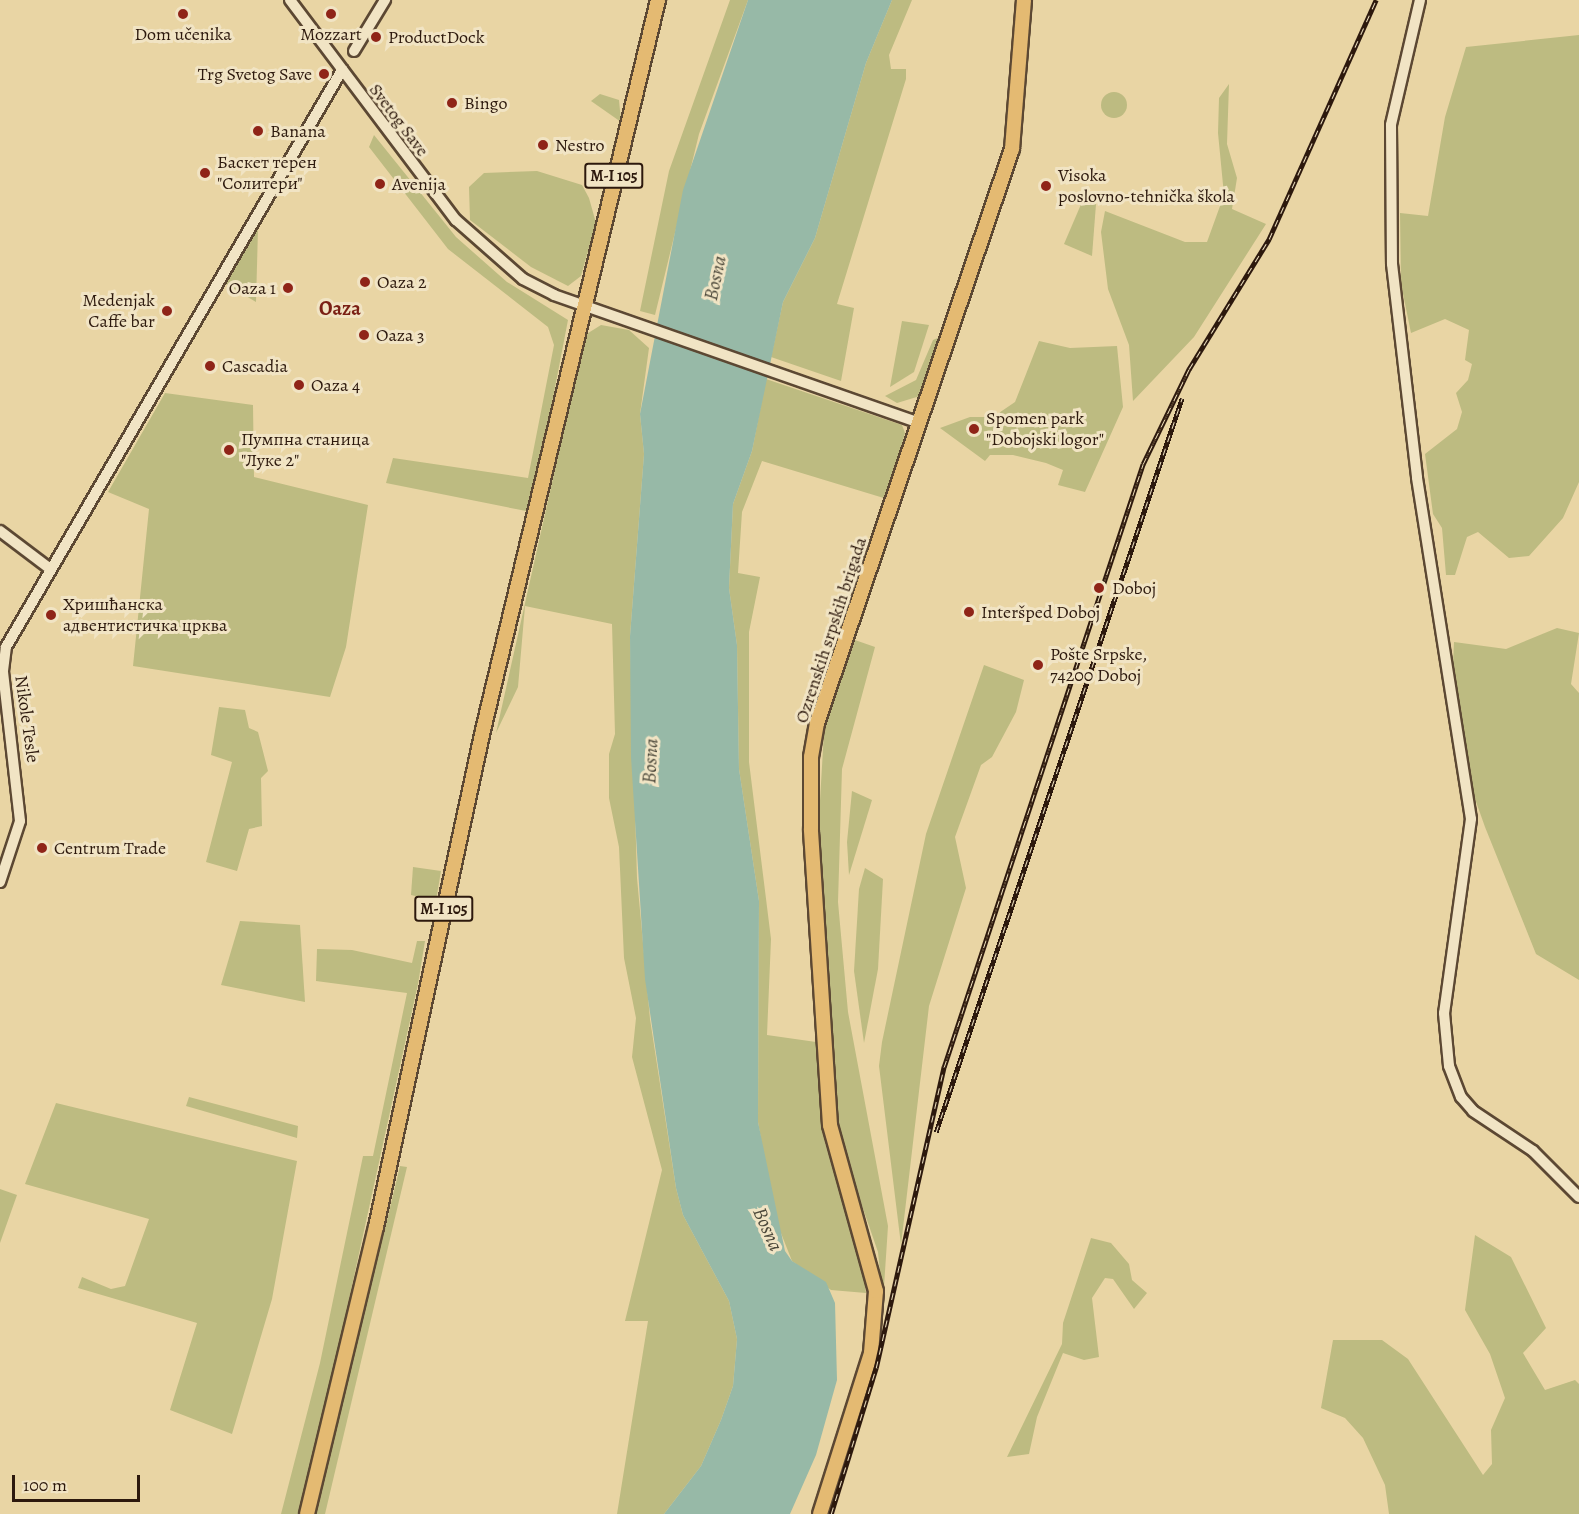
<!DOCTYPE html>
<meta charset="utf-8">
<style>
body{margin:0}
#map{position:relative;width:1579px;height:1514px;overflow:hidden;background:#e9d5a4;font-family:Alegreya,serif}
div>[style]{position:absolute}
.green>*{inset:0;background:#bdbb81}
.round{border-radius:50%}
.water>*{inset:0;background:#97b9a7}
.roads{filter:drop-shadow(2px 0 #5c4833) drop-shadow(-2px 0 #5c4833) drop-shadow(0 2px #5c4833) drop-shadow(0 -2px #5c4833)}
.minor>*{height:10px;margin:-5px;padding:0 5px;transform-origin:5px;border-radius:5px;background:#f1e4c4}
.major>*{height:14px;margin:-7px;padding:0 7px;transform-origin:7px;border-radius:7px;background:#e4ba72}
.rail>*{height:4.5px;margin-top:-2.25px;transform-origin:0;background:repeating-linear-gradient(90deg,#f1e4c4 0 7px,#2d190d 0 14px);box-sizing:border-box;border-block:2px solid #2d190d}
.dots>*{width:16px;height:16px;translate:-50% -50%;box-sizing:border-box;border:3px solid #f1e4c4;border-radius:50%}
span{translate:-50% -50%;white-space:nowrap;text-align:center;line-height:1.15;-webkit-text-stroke:6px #f1e4c4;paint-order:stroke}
.shield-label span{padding:2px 4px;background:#f1e4c4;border:2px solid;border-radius:4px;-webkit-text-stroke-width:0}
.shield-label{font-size:16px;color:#2d190d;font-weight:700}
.poi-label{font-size:18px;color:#2d190d}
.left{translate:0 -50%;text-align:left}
.right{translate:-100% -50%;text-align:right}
.street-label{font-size:18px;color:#2d190d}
.water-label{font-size:20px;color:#4d493b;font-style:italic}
.neighbourhood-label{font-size:20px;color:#7a1f14;font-weight:700}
.scale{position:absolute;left:12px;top:1475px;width:128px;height:27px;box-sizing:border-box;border:3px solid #2d190d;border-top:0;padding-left:8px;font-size:18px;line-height:21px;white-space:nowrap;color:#2d190d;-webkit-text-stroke:4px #f1e4c4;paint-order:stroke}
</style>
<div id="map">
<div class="green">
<div style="clip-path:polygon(730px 0,748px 0,699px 134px,655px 315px,640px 311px,669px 171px)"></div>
<div style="clip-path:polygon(892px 0,912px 0,889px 55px,891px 69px,906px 69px,906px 79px,837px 304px,854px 308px,841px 381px,771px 357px,783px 302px,815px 238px,866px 63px)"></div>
<div style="clip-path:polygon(1579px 35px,1579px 482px,1563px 518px,1529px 556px,1509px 558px,1478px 532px,1467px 537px,1455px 575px,1446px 575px,1442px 528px,1433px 514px,1425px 454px,1457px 429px,1462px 412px,1456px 393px,1468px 380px,1472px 364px,1465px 360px,1469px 330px,1445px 319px,1411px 333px,1401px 284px,1400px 213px,1428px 216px,1445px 117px,1466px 47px)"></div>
<div style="clip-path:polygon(1229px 84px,1227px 144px,1237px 178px,1232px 209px,1266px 224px,1194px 337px,1133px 401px,1129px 345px,1108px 289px,1101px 232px,1105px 211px,1185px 242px,1207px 242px,1224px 195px,1218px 133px,1219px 98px)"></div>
<div class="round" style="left:1101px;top:92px;width:26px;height:26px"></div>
<div style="clip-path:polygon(600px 94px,619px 100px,621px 122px,591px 101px)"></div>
<div style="clip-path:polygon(374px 135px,456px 237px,507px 282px,568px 320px,531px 512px,386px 483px,393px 458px,528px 478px,554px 345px,548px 327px,448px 249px,369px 147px)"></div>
<div style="clip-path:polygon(537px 171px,582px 185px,589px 198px,596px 223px,581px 276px,568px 286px,531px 267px,470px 220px,469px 187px,484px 173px)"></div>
<div style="clip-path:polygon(1085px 195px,1096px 204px,1092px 256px,1064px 244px)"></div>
<div style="clip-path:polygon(258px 229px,256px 302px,226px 284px)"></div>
<div style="clip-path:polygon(902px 321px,929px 325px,914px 372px,890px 387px)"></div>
<div style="clip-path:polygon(601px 325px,629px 330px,649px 348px,640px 414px,644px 454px,630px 636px,637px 878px,650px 1019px,676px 1188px,683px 1215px,729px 1301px,737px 1339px,733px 1386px,721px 1420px,701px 1466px,664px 1514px,617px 1514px,648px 1321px,625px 1321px,662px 1170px,632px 1057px,636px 1018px,624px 958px,619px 847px,609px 798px,609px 754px,615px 734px,612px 624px,525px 606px,518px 687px,496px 733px,585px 335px)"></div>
<div style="clip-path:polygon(940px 337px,920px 396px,897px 403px,885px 396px,916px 380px,933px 340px)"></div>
<div style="clip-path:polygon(1039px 341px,1070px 348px,1117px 346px,1123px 407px,1085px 492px,1058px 485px,1063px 470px,1046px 463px,1013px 455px,990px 455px,985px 461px,940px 428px,970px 417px,993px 417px,1015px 402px)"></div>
<div style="clip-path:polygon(766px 379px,902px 425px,905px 433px,887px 499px,762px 461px,742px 512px,738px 573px,760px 577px,749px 632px,749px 762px,771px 939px,767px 1035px,816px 1042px,825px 1143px,861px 1250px,866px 1293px,831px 1290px,792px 1261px,775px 1218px,758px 1122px,759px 901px,739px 769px,737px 645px,729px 588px,733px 504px,752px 451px)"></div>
<div style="clip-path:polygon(165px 393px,253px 405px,254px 477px,368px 505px,346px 647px,330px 697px,133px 666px,149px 509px,108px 492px)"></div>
<div style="clip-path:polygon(1557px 628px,1579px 633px,1571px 684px,1579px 693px,1579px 980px,1536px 954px,1485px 827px,1474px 796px,1453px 664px,1454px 642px,1506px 649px)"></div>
<div style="clip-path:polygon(852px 639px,875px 647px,842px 769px,838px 902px,848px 1012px,888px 1226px,883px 1302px,878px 1252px,840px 1142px,834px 1106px,819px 818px,824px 732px)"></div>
<div style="clip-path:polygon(984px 665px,1024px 680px,1016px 712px,992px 757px,981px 765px,955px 837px,966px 888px,929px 1006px,901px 1245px,879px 1066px,882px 1042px,926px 834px)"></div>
<div style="clip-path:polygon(219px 707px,245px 710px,249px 728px,258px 732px,268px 771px,261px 778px,262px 826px,249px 829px,237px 871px,206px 862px,232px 762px,211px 755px)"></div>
<div style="clip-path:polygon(852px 791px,872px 800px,849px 875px,847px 842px)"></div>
<div style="clip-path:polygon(413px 867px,441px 871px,436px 901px,411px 895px)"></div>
<div style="clip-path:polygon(865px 868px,883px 879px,878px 969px,864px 1043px,854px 971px,859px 889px)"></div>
<div style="clip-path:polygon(240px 921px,300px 925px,305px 1002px,221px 985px)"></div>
<div style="clip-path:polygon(417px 941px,425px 941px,418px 984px,302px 1514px,281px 1514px,320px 1363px,363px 1156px,373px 1156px,407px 993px,316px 981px,317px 949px,352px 950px,412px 963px)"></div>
<div style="clip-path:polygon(189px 1097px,298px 1126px,297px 1138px,186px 1106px)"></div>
<div style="clip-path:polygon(56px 1103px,297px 1161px,272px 1299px,232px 1434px,170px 1410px,197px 1323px,78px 1288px,82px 1277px,111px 1289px,125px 1286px,149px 1219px,25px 1184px)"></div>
<div style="clip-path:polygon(400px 1166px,407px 1167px,325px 1514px,316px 1514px)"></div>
<div style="clip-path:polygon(0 1189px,17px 1195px,0 1243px)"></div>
<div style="clip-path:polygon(1475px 1235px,1511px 1257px,1546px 1328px,1523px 1353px,1545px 1390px,1575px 1380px,1579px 1384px,1579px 1514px,1389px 1514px,1385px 1485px,1363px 1438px,1345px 1418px,1321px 1408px,1333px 1340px,1382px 1340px,1408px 1359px,1483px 1475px,1492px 1464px,1491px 1430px,1505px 1398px,1490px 1354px,1465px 1310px)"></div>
<div style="clip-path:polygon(1091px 1238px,1111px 1243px,1129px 1264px,1132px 1280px,1147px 1293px,1134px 1309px,1113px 1279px,1105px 1278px,1092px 1298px,1099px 1357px,1084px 1360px,1063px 1353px,1037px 1417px,1029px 1454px,1007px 1457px,1062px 1344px,1063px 1323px)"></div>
</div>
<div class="water">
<div style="clip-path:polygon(748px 0,892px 0,866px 63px,815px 238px,783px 302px,752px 451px,733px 504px,729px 588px,737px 645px,739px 769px,759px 901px,758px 1122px,785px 1251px,792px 1261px,826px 1282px,835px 1303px,837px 1380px,816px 1455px,790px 1514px,664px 1514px,701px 1466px,721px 1420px,733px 1386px,737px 1339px,729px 1301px,683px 1215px,676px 1188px,645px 979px,631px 757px,630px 636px,644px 454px,640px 414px,683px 190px)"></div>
</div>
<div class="roads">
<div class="minor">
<div style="left:290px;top:0;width:276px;rotate:53deg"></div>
<div style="left:456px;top:220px;width:89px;rotate:41.4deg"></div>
<div style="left:523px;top:279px;width:35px;rotate:27deg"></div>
<div style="left:554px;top:295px;width:387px;rotate:19.3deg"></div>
<div style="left:1420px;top:0;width:128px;rotate:103.1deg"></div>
<div style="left:1391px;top:125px;width:139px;rotate:89.6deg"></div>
<div style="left:1392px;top:264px;width:215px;rotate:83.3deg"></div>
<div style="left:1417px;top:478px;width:345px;rotate:81deg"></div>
<div style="left:1471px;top:819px;width:196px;rotate:97.9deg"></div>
<div style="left:1444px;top:1013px;width:53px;rotate:84.6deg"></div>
<div style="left:1449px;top:1066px;width:33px;rotate:69deg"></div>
<div style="left:1461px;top:1097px;width:18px;rotate:49deg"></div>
<div style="left:1473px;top:1111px;width:72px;rotate:33.7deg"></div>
<div style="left:1533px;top:1151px;width:65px;rotate:45deg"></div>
<div style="left:354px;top:51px;width:60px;rotate:-58.7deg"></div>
<div style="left:0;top:531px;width:61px;rotate:37.1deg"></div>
<div style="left:0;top:882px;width:64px;rotate:-71.8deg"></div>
<div style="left:20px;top:821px;width:151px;rotate:-96.5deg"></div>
<div style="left:3px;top:671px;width:24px;rotate:-83deg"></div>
<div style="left:6px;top:647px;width:668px;rotate:-59.79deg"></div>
</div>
<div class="major">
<div style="left:307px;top:1514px;width:295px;rotate:-76.5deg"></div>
<div style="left:376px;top:1227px;width:508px;rotate:-77.85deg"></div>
<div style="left:483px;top:730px;width:751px;rotate:-76.52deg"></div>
<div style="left:820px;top:1514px;width:169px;rotate:-72.4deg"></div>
<div style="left:871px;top:1353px;width:62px;rotate:-85.4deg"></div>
<div style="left:876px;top:1291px;width:172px;rotate:-105.5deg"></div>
<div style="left:830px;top:1125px;width:297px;rotate:-93.7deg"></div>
<div style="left:811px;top:829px;width:72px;rotate:-90deg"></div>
<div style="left:811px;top:757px;width:35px;rotate:-80deg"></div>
<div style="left:817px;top:723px;width:606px;rotate:-71.24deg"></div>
<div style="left:1012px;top:149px;width:149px;rotate:-85.4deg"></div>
</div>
</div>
<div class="rail">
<div style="left:936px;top:1132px;width:774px;rotate:-71.47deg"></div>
<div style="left:831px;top:1514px;width:153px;rotate:-72.9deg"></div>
<div style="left:876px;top:1368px;width:309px;rotate:-77.3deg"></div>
<div style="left:944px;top:1067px;width:635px;rotate:-71.74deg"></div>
<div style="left:1143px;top:464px;width:106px;rotate:-64.2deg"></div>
<div style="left:1189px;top:369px;width:153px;rotate:-58.4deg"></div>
<div style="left:1269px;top:239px;width:262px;rotate:-65.9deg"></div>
</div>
<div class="dots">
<div style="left:183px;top:14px;background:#8f2418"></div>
<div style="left:331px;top:14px;background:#8f2418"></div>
<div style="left:376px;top:37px;background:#8f2418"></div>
<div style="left:324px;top:74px;background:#8f2418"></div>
<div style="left:452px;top:103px;background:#8f2418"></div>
<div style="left:258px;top:131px;background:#8f2418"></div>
<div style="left:543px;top:145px;background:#8f2418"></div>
<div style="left:205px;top:173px;background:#8f2418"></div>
<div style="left:380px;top:184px;background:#8f2418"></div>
<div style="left:1046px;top:186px;background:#8f2418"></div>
<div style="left:365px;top:282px;background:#8f2418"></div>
<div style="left:288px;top:288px;background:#8f2418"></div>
<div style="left:167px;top:311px;background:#8f2418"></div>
<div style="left:364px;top:335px;background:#8f2418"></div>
<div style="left:210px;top:366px;background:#8f2418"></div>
<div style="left:299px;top:385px;background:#8f2418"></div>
<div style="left:974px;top:429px;background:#8f2418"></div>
<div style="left:229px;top:450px;background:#8f2418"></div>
<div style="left:1099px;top:588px;background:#8f2418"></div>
<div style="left:969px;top:612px;background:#8f2418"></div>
<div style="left:51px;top:615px;background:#8f2418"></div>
<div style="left:1038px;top:665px;background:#8f2418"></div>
<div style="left:42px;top:848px;background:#8f2418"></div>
</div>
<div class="shield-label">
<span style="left:614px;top:176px">M-I 105</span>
<span style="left:444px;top:909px">M-I 105</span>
</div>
<div class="poi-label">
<span style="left:183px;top:34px">Dom učenika</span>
<span style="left:331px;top:34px">Mozzart</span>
<span class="left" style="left:388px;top:37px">ProductDock</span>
<span class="right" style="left:312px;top:74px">Trg Svetog Save</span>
<span class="left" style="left:464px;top:103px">Bingo</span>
<span class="left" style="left:270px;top:131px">Banana</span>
<span class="left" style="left:555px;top:145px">Nestro</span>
<span class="left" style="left:217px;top:173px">Баскет терен<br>"Солитери"</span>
<span class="left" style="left:1058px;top:186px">Visoka<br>poslovno-tehnička škola</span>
<span class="left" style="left:392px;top:184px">Avenija</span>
<span class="left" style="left:377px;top:282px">Oaza 2</span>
<span class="right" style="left:276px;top:288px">Oaza 1</span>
<span class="right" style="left:155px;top:311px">Medenjak<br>Caffe bar</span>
<span class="left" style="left:376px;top:335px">Oaza 3</span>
<span class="left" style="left:222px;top:366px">Cascadia</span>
<span class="left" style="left:311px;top:385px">Oaza 4</span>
<span class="left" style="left:986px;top:429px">Spomen park<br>"Dobojski logor"</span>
<span class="left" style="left:241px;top:450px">Пумпна станица<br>"Луке 2"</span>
<span class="left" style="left:1112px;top:588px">Doboj</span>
<span class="left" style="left:63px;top:615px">Хришћанска<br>адвентистичка црква</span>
<span class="left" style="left:981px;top:612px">Interšped Doboj</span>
<span class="left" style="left:1050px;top:665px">Pošte Srpske,<br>74200 Doboj</span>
<span class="left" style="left:54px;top:848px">Centrum Trade</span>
</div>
<div class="street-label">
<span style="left:399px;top:120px;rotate:53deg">Svetog Save</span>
<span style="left:831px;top:630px;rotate:-72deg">Ozrenskih srpskih brigada</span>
<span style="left:27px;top:719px;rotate:82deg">Nikole Tesle</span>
</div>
<div class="water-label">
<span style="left:715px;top:278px;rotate:-78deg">Bosna</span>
<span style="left:650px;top:761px;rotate:-87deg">Bosna</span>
<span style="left:768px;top:1229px;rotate:66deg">Bosna</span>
</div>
<div class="neighbourhood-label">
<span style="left:340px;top:308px">Oaza</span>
</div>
<div class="scale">100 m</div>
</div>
